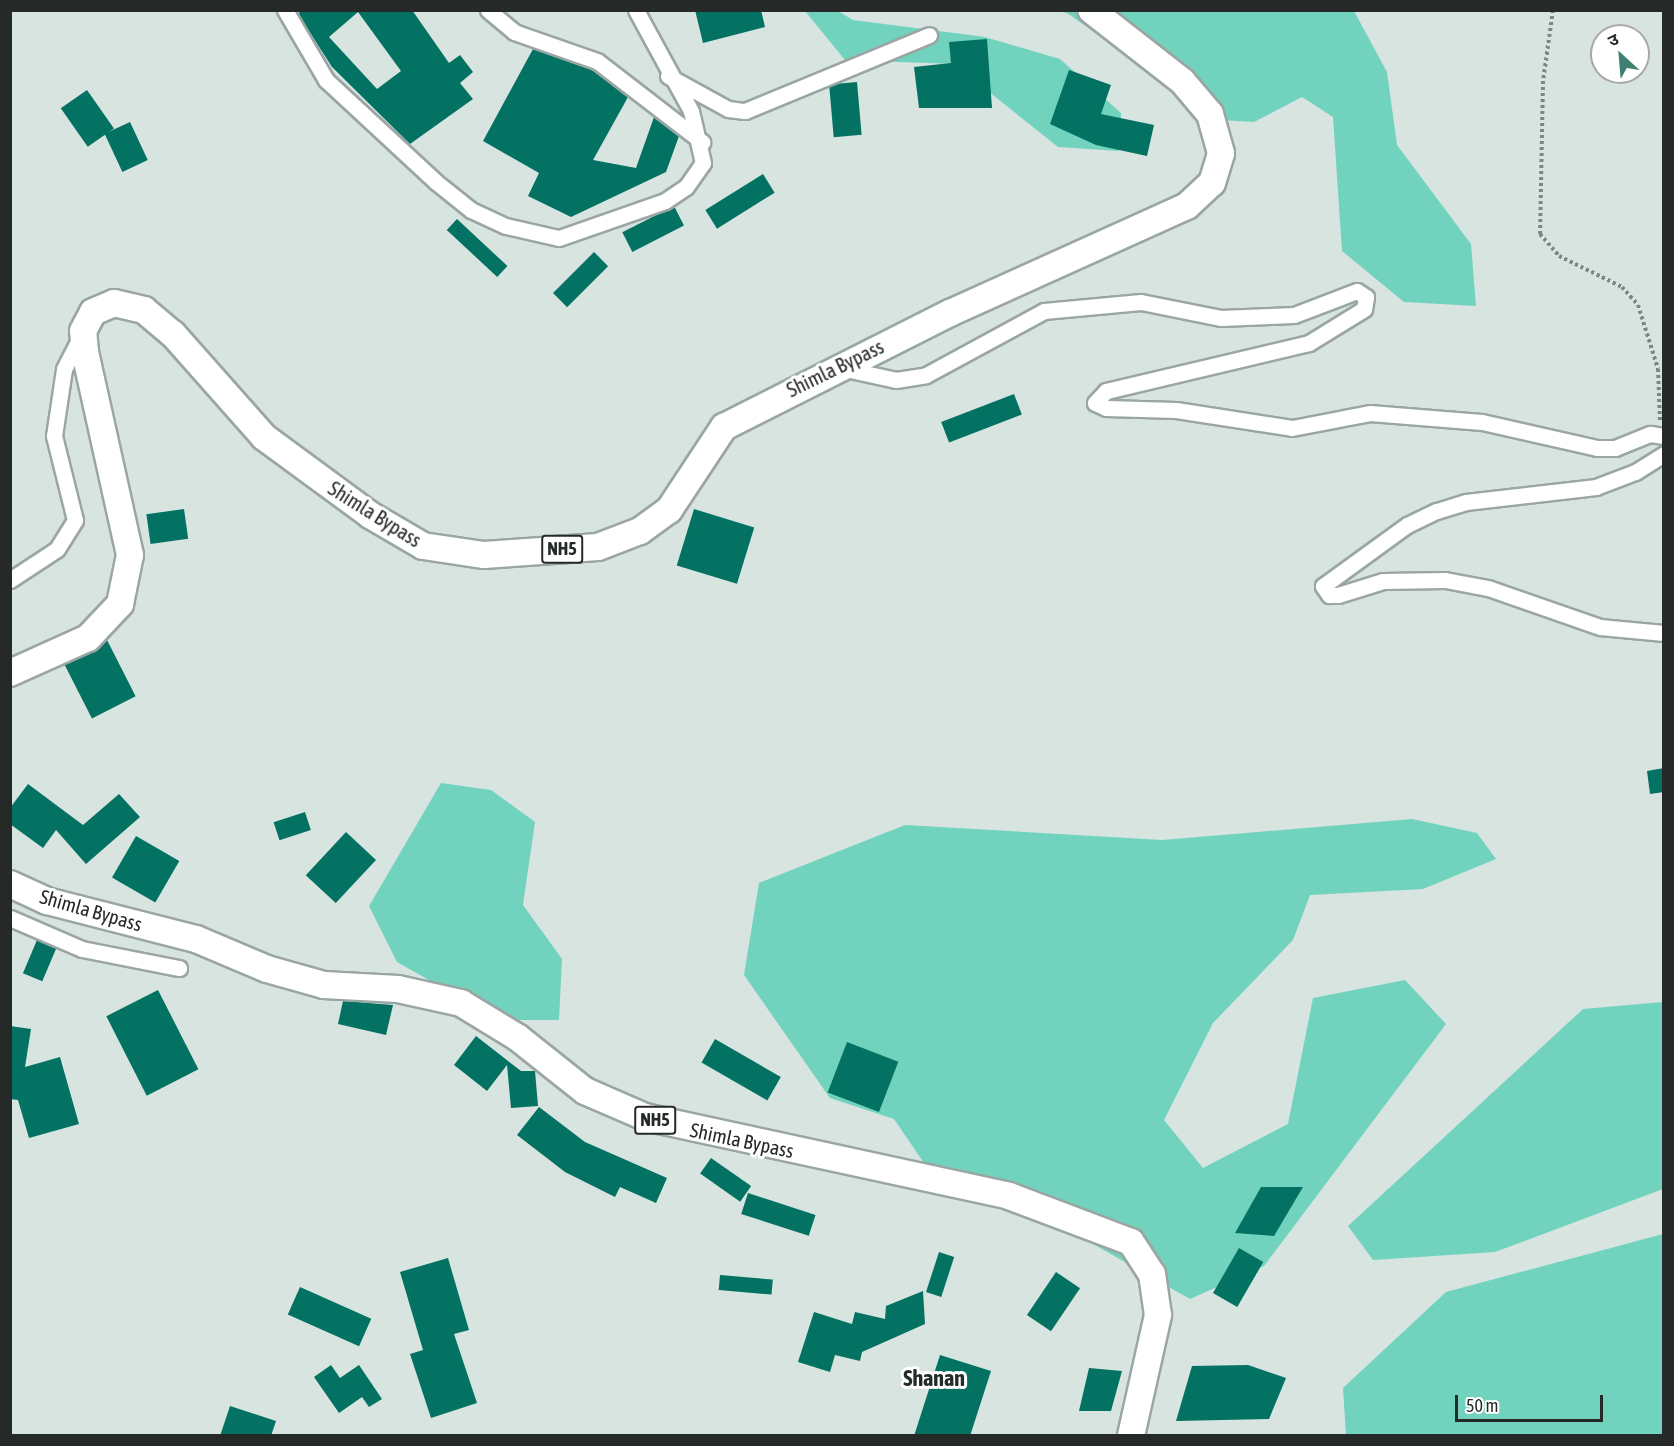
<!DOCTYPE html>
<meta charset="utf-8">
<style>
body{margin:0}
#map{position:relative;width:1674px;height:1446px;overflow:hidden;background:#d7e4e0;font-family:"Asap Condensed","Noto Sans Devanagari",sans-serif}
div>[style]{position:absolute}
.green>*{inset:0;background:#71d3be}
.building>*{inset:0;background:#037262;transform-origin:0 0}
.path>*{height:4px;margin-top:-2px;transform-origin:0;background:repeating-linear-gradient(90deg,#7d8684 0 3px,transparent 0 6px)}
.roads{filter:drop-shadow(2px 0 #9aa6a3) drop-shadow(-2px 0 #9aa6a3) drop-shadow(0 2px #9aa6a3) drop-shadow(0 -2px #9aa6a3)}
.minor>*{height:15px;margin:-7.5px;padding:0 7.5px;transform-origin:7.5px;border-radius:7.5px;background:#fff}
.trunk>*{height:26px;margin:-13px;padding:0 13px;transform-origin:13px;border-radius:13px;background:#fff}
span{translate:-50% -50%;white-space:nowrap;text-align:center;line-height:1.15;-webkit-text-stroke:6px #fff;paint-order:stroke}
.shield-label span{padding:2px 4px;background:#fff;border:2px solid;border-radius:4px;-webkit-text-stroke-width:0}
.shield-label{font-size:18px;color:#252a29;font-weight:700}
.street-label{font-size:20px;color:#252a29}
.quarter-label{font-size:22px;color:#222c29;font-weight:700}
.frame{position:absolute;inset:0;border:12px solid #252a29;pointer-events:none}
.north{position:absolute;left:1590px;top:24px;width:60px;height:60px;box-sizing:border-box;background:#fff;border:2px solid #a8aaa9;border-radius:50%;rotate:334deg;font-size:16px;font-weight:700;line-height:24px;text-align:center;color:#252a29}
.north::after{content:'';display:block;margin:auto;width:21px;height:27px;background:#3e8174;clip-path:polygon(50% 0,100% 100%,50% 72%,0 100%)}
.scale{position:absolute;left:1455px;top:1395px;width:148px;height:27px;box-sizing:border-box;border:3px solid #252a29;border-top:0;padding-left:8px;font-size:18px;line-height:21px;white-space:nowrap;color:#252a29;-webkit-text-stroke:4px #fff;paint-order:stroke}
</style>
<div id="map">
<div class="green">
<div style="clip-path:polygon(805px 11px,838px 11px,853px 20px,985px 37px,1060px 59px,1121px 113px,1119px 151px,1058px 147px,954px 64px,845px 60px)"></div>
<div style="clip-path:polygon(1056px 11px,1354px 11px,1387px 72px,1397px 145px,1471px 244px,1476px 306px,1404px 302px,1342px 251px,1333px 117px,1302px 97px,1254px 122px,1220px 120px,1067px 13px)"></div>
<div style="clip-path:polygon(441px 783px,491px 790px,535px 822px,523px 905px,562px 959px,559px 1020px,500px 1020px,397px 962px,369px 906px)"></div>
<div style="clip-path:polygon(1412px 819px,1477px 833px,1496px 859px,1423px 889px,1310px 895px,1293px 940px,1213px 1023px,1164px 1120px,1203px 1168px,1288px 1124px,1313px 998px,1405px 980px,1446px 1024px,1264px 1266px,1190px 1299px,1028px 1207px,928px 1169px,894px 1119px,830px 1098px,744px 975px,759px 883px,905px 825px,1162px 840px)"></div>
<div style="clip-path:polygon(1663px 1002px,1663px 1189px,1495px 1252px,1373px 1260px,1348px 1226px,1583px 1009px)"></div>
<div style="clip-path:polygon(1663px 1234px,1663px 1435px,1346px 1435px,1343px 1388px,1446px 1292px)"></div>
</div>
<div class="building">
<div style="clip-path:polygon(evenodd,302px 10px,412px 10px,449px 63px,460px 55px,473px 72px,460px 83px,473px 99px,410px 144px,332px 67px,298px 14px,302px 10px,358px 12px,401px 71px,377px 89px,329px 37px,358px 12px)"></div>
<div style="clip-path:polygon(695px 10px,761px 10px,765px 27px,703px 43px)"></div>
<div style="clip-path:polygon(987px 39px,992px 108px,919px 108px,914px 67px,951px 63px,949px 42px)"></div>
<div style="clip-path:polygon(533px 49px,592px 70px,628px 97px,593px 160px,636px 168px,654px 117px,679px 136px,666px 172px,571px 217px,528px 196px,539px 173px,483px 141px)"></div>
<div style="clip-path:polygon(1069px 70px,1111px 85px,1101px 114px,1154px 125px,1147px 156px,1096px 145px,1050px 124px)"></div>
<div style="left:857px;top:82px;width:53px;height:28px;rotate:85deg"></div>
<div style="left:87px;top:90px;width:47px;height:32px;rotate:55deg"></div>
<div style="left:130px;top:122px;width:42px;height:28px;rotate:65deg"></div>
<div style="left:763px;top:174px;width:22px;height:68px;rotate:58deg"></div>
<div style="left:674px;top:206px;width:22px;height:58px;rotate:63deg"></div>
<div style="left:457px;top:219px;width:69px;height:15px;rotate:43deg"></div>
<div style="left:594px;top:252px;width:20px;height:58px;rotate:45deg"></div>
<div style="left:1014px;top:394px;width:22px;height:78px;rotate:69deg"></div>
<div style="left:184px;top:509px;width:30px;height:38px;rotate:82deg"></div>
<div style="left:694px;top:509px;width:63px;height:59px;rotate:17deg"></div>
<div style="left:107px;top:640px;width:63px;height:49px;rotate:63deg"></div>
<div style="clip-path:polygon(1664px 768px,1664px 792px,1650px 794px,1647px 771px)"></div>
<div style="clip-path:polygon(28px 784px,83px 825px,119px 794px,140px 817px,86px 864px,56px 830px,43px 848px,10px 824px,10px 808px)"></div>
<div style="left:305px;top:812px;width:19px;height:33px;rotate:72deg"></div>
<div style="left:346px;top:832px;width:41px;height:59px;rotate:43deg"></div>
<div style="left:136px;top:836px;width:50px;height:48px;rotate:30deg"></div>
<div style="left:37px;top:940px;width:21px;height:36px;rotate:23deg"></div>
<div style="left:158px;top:990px;width:89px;height:58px;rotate:63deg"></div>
<div style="clip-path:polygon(343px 1001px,393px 1005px,386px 1035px,338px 1024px)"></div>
<div style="clip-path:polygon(10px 1026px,31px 1029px,25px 1067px,60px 1057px,79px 1124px,29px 1138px,18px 1100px,10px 1099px)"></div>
<div style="clip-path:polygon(476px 1036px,521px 1071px,535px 1071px,538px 1106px,511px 1108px,507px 1065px,487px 1091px,454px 1065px)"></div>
<div style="left:715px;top:1039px;width:76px;height:27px;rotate:30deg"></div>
<div style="left:847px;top:1042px;width:55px;height:54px;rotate:21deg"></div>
<div style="clip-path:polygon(539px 1107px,585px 1142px,667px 1178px,656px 1203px,620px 1187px,615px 1197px,565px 1172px,517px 1135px)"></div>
<div style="left:711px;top:1158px;width:49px;height:19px;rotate:35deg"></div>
<div style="clip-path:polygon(1261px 1187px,1303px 1187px,1274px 1236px,1235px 1233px)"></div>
<div style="left:748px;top:1193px;width:71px;height:22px;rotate:18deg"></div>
<div style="left:1239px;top:1248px;width:28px;height:52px;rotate:30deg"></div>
<div style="left:939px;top:1252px;width:16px;height:42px;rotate:18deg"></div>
<div style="clip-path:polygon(448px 1258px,469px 1330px,454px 1334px,477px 1403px,431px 1418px,410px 1354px,423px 1350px,400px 1272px)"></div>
<div style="left:1056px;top:1272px;width:29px;height:52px;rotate:34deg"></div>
<div style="left:720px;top:1275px;width:53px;height:15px;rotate:5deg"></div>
<div style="left:300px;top:1287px;width:78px;height:30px;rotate:24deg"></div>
<div style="clip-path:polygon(923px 1291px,925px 1324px,862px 1352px,860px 1361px,835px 1355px,830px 1372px,798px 1362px,814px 1312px,852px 1324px,855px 1312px,885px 1319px,886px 1306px)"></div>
<div style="clip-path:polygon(940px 1355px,991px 1371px,970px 1436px,914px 1436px)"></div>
<div style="clip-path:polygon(331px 1365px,340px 1378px,359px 1365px,382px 1399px,369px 1407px,362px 1397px,339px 1413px,314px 1377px)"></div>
<div style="clip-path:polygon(1248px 1365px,1286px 1378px,1269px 1419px,1176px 1421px,1192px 1366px)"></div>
<div style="clip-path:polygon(1089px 1368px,1122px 1371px,1111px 1411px,1079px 1411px)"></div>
<div style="clip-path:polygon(230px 1406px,276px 1421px,271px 1436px,220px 1436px)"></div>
</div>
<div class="path">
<div style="left:1553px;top:10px;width:72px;rotate:98deg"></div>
<div style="left:1543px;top:81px;width:153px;rotate:91.1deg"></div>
<div style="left:1540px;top:234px;width:29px;rotate:49deg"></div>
<div style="left:1559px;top:256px;width:70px;rotate:26.2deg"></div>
<div style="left:1622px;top:287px;width:24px;rotate:48deg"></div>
<div style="left:1638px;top:305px;width:67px;rotate:72.6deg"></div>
<div style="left:1658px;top:369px;width:51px;rotate:87.8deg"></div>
</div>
<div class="roads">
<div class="minor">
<div style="left:285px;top:10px;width:81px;rotate:59.6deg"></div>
<div style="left:326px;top:80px;width:150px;rotate:42.8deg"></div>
<div style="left:436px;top:182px;width:45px;rotate:38.7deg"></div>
<div style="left:471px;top:210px;width:38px;rotate:25deg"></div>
<div style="left:506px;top:226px;width:54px;rotate:12.8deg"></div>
<div style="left:559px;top:238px;width:112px;rotate:-19.2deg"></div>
<div style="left:665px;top:201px;width:25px;rotate:-34deg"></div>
<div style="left:686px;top:187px;width:29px;rotate:-55deg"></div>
<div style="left:703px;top:163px;width:53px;rotate:-103deg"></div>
<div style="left:691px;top:111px;width:115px;rotate:-118.6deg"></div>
<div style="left:488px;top:10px;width:34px;rotate:40deg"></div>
<div style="left:514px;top:32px;width:88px;rotate:19.3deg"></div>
<div style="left:597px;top:61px;width:133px;rotate:37.6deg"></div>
<div style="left:668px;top:76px;width:68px;rotate:28.8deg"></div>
<div style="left:728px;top:109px;width:17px;rotate:7deg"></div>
<div style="left:745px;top:111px;width:199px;rotate:-22.4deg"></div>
<div style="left:841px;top:368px;width:56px;rotate:12.3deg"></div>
<div style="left:896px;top:380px;width:30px;rotate:-9deg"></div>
<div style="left:926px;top:375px;width:134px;rotate:-28.5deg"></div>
<div style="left:1044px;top:311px;width:97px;rotate:-5.3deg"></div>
<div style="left:1141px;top:302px;width:82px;rotate:11.3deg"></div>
<div style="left:1221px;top:318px;width:73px;rotate:-2.4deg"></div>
<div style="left:1294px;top:315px;width:67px;rotate:-20.9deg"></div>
<div style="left:1357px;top:291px;width:11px;rotate:34deg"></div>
<div style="left:1366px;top:297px;width:12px;rotate:99deg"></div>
<div style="left:1364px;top:309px;width:65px;rotate:148.3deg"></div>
<div style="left:1309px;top:343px;width:209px;rotate:166.7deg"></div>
<div style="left:1106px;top:391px;width:16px;rotate:133deg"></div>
<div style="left:1095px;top:403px;width:12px;rotate:24deg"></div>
<div style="left:1106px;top:408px;width:70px;rotate:1.6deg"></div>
<div style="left:1176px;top:410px;width:117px;rotate:8.8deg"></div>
<div style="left:1292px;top:428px;width:79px;rotate:-10.9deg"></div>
<div style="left:1370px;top:413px;width:112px;rotate:4.6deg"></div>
<div style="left:1482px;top:422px;width:118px;rotate:12.7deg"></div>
<div style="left:1597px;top:448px;width:18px"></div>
<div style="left:1615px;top:448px;width:38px;rotate:-22deg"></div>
<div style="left:1650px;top:434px;width:14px;rotate:8deg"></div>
<div style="left:1664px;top:454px;width:34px;rotate:148deg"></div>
<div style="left:1635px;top:472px;width:42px;rotate:159deg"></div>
<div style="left:1596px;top:487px;width:131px;rotate:173.4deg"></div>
<div style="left:1466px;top:502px;width:31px;rotate:163deg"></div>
<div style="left:1436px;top:511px;width:32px;rotate:154deg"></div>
<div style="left:1407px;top:525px;width:104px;rotate:144deg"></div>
<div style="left:1323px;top:586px;width:11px;rotate:56deg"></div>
<div style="left:1329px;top:595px;width:9px"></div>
<div style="left:1338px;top:595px;width:47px;rotate:-17.3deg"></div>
<div style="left:1383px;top:581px;width:62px;rotate:-0.9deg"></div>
<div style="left:1445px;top:580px;width:44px;rotate:10.5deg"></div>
<div style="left:1488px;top:588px;width:119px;rotate:19.2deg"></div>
<div style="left:1600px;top:627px;width:64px;rotate:5.4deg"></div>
<div style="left:10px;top:580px;width:56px;rotate:-33.4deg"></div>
<div style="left:57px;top:549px;width:34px;rotate:-58deg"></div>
<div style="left:75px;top:520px;width:87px;rotate:-104deg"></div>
<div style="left:54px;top:436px;width:68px;rotate:-81.5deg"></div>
<div style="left:64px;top:369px;width:37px;rotate:-63deg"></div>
<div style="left:10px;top:918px;width:78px;rotate:23.3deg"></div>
<div style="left:82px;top:949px;width:99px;rotate:11.1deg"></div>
</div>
<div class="trunk">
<div style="left:10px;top:673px;width:85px;rotate:-24.2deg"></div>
<div style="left:88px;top:638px;width:47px;rotate:-46.7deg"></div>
<div style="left:120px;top:604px;width:50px;rotate:-78.5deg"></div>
<div style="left:130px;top:555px;width:208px;rotate:-102.5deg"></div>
<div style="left:85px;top:352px;width:21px;rotate:-95deg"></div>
<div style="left:83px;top:331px;width:21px;rotate:-62deg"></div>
<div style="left:93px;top:312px;width:23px;rotate:-23deg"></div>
<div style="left:114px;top:303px;width:31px;rotate:13deg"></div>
<div style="left:144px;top:310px;width:38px;rotate:40deg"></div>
<div style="left:173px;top:334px;width:137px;rotate:48.5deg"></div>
<div style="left:264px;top:437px;width:132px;rotate:36.3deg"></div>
<div style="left:370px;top:515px;width:61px;rotate:30.3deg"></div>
<div style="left:423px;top:546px;width:62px;rotate:8.4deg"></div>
<div style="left:484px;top:555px;width:114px;rotate:-4deg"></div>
<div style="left:598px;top:547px;width:45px;rotate:-20.9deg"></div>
<div style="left:640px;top:531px;width:36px;rotate:-36deg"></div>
<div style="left:669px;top:510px;width:100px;rotate:-56.5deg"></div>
<div style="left:724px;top:427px;width:253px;rotate:-26.8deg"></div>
<div style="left:950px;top:313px;width:260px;rotate:-24.3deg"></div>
<div style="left:1187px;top:206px;width:34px;rotate:-43deg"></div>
<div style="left:1212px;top:183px;width:31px;rotate:-73deg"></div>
<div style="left:1221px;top:153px;width:41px;rotate:-105.8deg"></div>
<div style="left:1210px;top:114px;width:43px;rotate:-130.3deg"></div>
<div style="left:1182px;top:81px;width:115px;rotate:-142deg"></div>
<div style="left:10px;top:884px;width:41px;rotate:24.7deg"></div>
<div style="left:47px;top:901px;width:154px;rotate:14.3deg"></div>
<div style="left:196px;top:939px;width:77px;rotate:22.9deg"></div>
<div style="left:267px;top:969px;width:59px;rotate:15.7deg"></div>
<div style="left:324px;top:985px;width:74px;rotate:3.1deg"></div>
<div style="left:398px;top:989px;width:65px;rotate:12.5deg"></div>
<div style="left:461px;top:1003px;width:66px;rotate:31.3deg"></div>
<div style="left:517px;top:1037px;width:87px;rotate:38.5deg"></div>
<div style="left:585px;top:1091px;width:65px;rotate:23.4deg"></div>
<div style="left:645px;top:1117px;width:372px;rotate:12.2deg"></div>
<div style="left:1009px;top:1196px;width:130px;rotate:20.7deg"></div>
<div style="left:1131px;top:1242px;width:38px;rotate:57deg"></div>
<div style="left:1152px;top:1274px;width:41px;rotate:81.7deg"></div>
<div style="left:1158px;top:1315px;width:124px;rotate:102.6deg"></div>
</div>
</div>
<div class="shield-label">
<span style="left:562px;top:549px">NH5</span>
<span style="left:655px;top:1120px">NH5</span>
</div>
<div class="street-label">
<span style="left:835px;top:368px;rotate:-26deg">Shimla Bypass</span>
<span style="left:375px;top:514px;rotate:32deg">Shimla Bypass</span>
<span style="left:91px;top:910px;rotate:16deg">Shimla Bypass</span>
<span style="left:742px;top:1140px;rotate:12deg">Shimla Bypass</span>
</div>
<div class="quarter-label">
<span style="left:934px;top:1379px">Shanan</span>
</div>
<div class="frame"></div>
<div class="north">उ</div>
<div class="scale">50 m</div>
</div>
